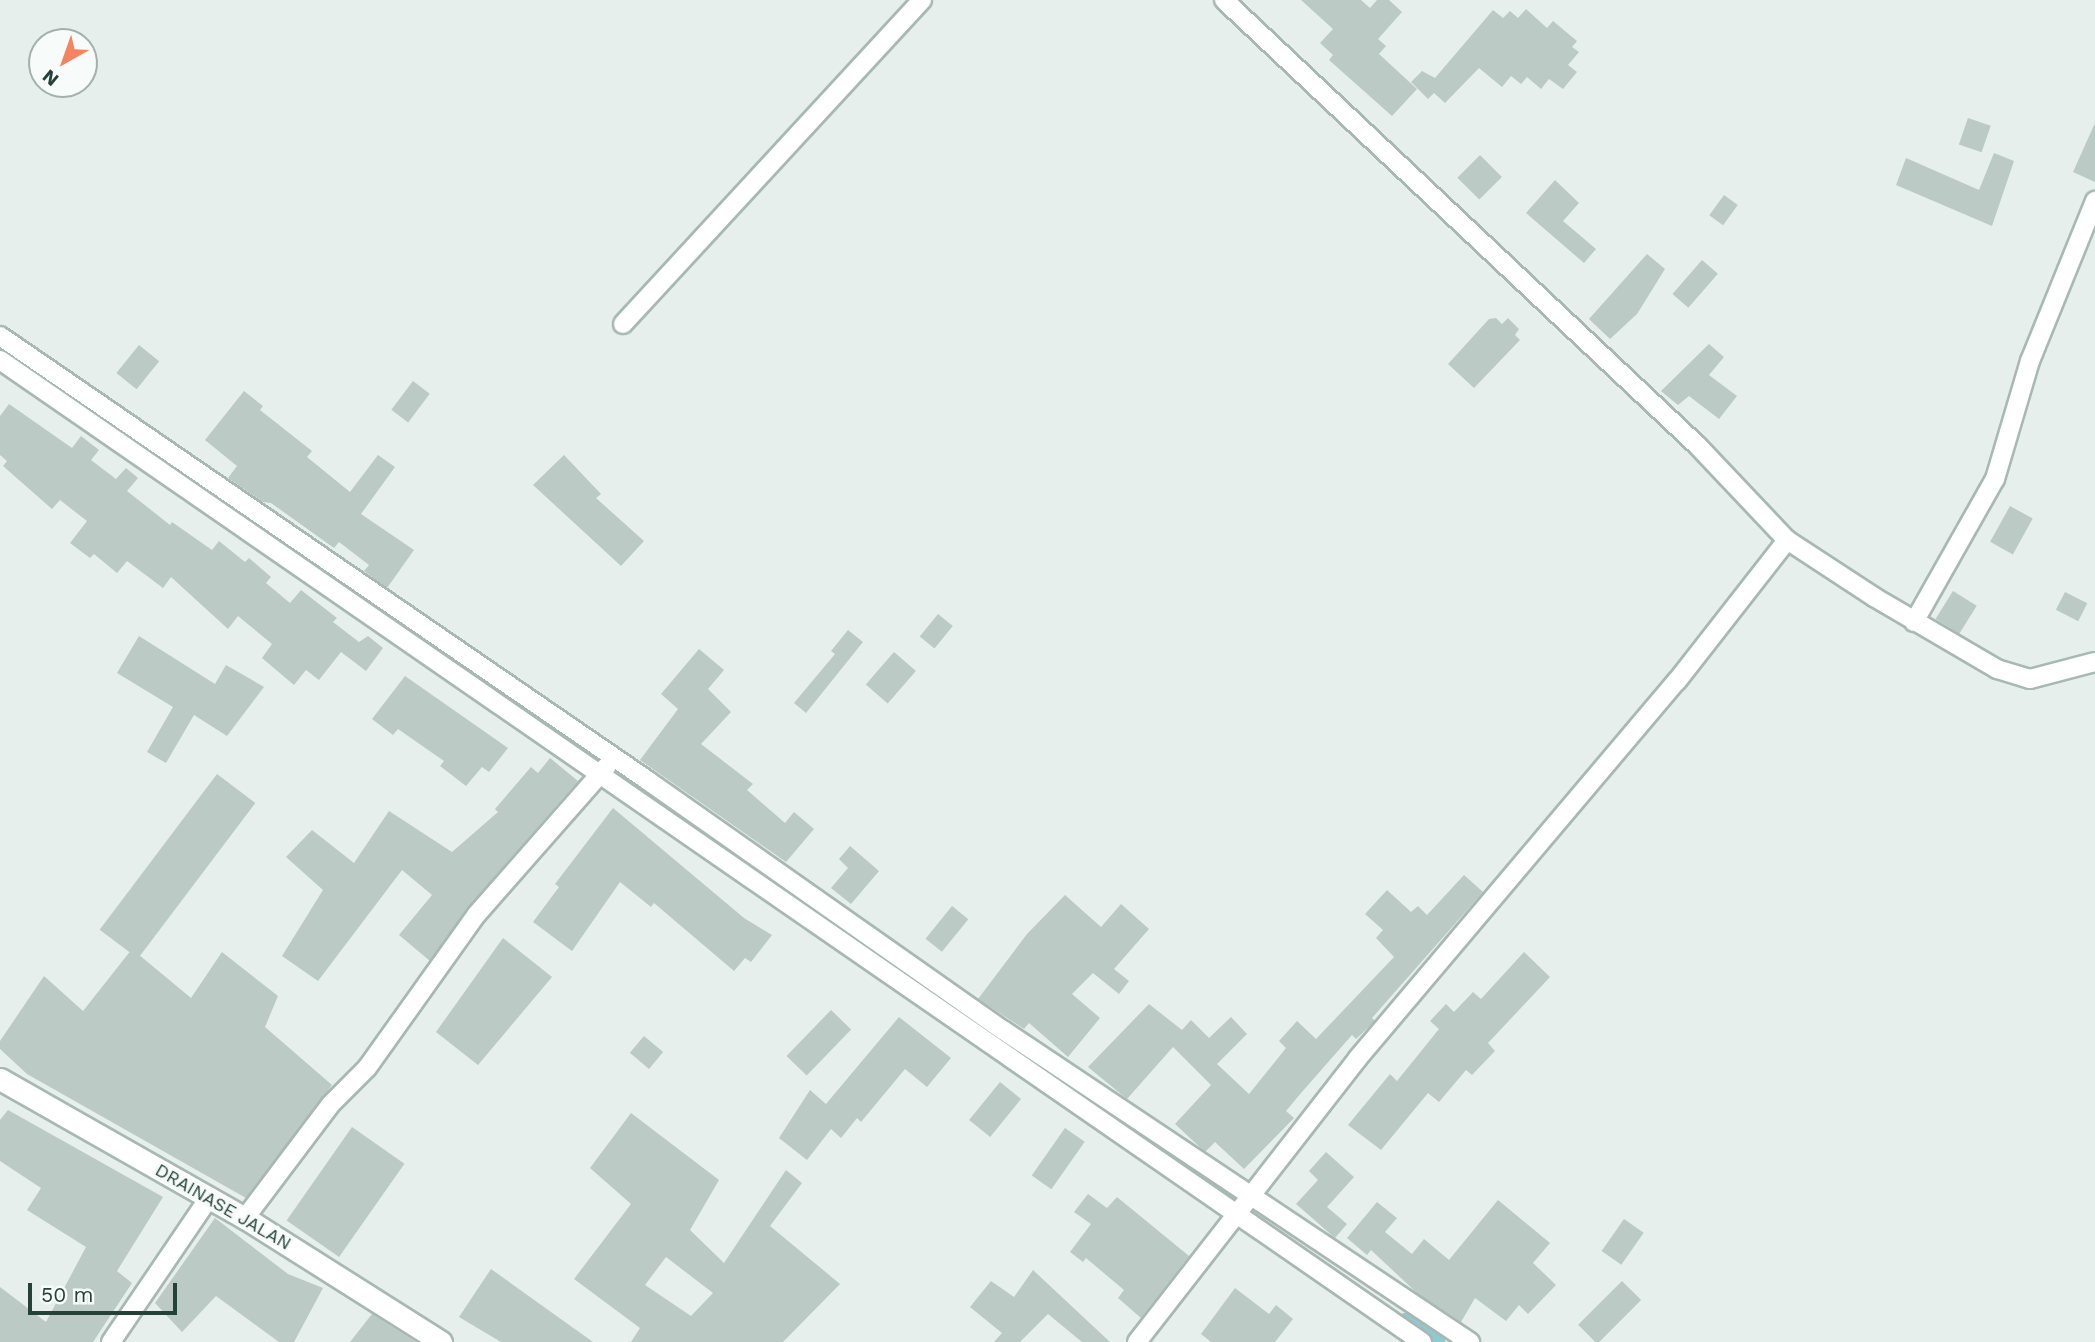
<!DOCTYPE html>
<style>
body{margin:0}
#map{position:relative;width:2095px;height:1342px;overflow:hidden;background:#e6efeb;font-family:"Work Sans",sans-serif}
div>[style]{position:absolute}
.canal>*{height:21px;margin:-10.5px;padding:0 10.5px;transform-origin:10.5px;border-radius:10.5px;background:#8ec9d4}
.building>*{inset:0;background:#bbcac4;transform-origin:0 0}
.roads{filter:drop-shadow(2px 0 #a8b8b2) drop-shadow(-2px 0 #a8b8b2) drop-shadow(0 2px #a8b8b2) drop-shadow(0 -2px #a8b8b2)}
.minor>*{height:18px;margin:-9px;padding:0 9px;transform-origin:9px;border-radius:9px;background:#fff}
.tertiary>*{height:21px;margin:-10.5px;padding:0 10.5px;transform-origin:10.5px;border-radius:10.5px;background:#fff}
span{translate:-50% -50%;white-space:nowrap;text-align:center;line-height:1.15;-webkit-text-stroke:6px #f7fbf9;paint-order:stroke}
.street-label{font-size:18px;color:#24423a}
.north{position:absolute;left:28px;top:28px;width:70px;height:70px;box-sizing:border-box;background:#f7fbf9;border:2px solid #a3b1ad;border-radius:50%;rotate:220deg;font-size:19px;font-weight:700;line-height:28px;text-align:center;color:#24423a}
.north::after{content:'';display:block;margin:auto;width:24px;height:32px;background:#f4845f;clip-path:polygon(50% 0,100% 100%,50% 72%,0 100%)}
.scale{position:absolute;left:28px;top:1283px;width:149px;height:32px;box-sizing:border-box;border:4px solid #24423a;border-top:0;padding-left:9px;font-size:21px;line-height:24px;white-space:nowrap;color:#24423a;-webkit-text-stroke:5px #f7fbf9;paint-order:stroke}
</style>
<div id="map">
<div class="canal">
<div style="left:1407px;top:1322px;width:34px;rotate:36deg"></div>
</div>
<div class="building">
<div style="clip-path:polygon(1301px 0,1361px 0,1370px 8px,1377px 0,1389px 0,1402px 12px,1378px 39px,1386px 46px,1379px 54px,1417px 89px,1392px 116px,1329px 60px,1333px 55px,1320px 43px,1333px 29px)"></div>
<div style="clip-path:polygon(1526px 9px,1547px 28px,1553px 21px,1577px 41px,1572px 47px,1579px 52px,1568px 65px,1577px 72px,1563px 89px,1549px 79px,1541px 89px,1527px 77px,1521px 84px,1511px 76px,1502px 87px,1479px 68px,1445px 103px,1434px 93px,1428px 99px,1411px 82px,1422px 71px,1435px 78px,1493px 10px,1503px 18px,1510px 11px,1518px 18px)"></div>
<div style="left:1968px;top:118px;width:24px;height:28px;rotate:19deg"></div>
<div style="clip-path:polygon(2095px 123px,2095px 182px,2073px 172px)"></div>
<div style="clip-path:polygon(1994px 153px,2014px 161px,1992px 226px,1896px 185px,1906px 158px,1979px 190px)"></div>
<div style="left:1480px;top:155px;width:31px;height:32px;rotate:45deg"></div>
<div style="clip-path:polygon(1555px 180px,1579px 203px,1563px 221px,1596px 249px,1584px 263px,1526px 213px)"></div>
<div style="left:1724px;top:195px;width:17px;height:25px;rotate:36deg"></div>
<div style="clip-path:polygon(1647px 254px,1665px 269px,1637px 314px,1610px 339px,1589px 319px)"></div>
<div style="left:1702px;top:260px;width:21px;height:45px;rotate:41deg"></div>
<div style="clip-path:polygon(1496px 318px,1502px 324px,1508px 318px,1519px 329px,1515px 335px,1520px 340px,1474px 388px,1448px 364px,1489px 319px)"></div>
<div style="clip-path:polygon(1709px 344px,1724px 357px,1709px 375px,1737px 396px,1719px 419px,1689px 396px,1678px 405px,1661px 391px)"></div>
<div style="left:139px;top:345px;width:26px;height:36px;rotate:39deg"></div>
<div style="left:413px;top:381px;width:21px;height:36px;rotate:37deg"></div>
<div style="clip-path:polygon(244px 391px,263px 406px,260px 410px,312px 451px,307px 457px,350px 492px,378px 455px,395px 467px,361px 514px,414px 550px,387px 588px,364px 571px,369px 565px,339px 542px,334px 548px,271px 503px,263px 502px,228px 478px,237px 466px,205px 440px)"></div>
<div style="clip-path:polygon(9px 404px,72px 448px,81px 436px,99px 450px,91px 460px,116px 479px,126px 468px,138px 478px,127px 491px,170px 525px,172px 522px,212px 550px,219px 541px,245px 562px,249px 558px,271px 577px,266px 583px,290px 603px,301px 590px,337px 618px,333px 622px,359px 642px,368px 636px,383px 648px,366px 671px,341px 652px,319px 680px,306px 670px,294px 685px,262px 658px,272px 644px,238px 616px,228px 629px,171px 577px,163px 588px,127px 561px,117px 573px,94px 554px,90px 558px,70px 543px,87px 521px,60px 500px,52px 509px,3px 466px,7px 461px,0 455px,0 416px)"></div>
<div style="clip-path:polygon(564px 455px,601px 494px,596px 498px,644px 541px,621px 566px,533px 485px)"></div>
<div style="left:2010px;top:506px;width:26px;height:41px;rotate:29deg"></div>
<div style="left:1953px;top:591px;width:28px;height:33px;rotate:32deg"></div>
<div style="left:2065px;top:592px;width:25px;height:20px;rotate:27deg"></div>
<div style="left:938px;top:614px;width:19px;height:29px;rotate:39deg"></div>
<div style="clip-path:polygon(848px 630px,863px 642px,806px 713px,794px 703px,835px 654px,831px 651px)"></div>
<div style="clip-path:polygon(139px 636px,215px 684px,226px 665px,264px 687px,227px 736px,194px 715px,166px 763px,147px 752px,173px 707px,117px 673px)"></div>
<div style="clip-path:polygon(699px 649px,724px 670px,708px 689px,731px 712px,701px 744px,753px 784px,747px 790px,785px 823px,794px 812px,814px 829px,786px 862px,640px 760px,678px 709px,661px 694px)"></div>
<div style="left:894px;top:652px;width:29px;height:43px;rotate:41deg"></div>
<div style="clip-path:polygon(405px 676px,508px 748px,489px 772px,482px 767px,466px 786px,440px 766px,444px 761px,398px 729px,393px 735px,372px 719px)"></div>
<div style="clip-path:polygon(550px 758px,578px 781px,468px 907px,430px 961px,399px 935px,432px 895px,402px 870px,318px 981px,282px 956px,323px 890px,286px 857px,312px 830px,354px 863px,389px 811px,452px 852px,498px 812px,495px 809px,531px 767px,538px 773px)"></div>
<div style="left:217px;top:774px;width:48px;height:195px;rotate:37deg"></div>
<div style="clip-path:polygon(613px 808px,744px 918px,772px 935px,751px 962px,745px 958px,734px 971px,654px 903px,651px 907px,620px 882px,572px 951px,533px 922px,559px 887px,555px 884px)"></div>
<div style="clip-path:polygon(850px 846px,879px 871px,851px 904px,831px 888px,848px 868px,839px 859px)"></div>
<div style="clip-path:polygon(1464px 875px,1483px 892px,1372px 1018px,1375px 1021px,1356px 1039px,1352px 1035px,1301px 1093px,1286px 1111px,1294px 1118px,1244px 1169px,1215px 1142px,1205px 1152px,1175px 1124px,1211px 1085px,1173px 1047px,1127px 1099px,1088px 1067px,1149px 1004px,1182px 1030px,1191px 1020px,1209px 1038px,1231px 1017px,1247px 1034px,1217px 1064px,1249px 1094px,1286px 1048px,1279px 1041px,1297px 1021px,1316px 1039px,1394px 957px,1376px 938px,1383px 930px,1365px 914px,1387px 890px,1411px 912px,1418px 906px,1427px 915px)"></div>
<div style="clip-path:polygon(1065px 895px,1101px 927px,1121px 904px,1149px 929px,1114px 969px,1129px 981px,1119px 994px,1093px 973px,1072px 994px,1100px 1018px,1068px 1057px,1029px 1023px,1024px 1029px,978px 999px,1027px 934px)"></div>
<div style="left:952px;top:906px;width:21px;height:42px;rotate:39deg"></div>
<div style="clip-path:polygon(503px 938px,552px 977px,478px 1065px,436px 1032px)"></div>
<div style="clip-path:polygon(132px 949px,191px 998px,222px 952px,278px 996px,265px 1027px,332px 1085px,246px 1198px,27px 1074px,0 1049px,0 1041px,44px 976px,83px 1011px)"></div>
<div style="clip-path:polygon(1524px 952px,1550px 977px,1488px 1043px,1495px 1051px,1472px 1075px,1466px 1070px,1439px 1102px,1428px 1093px,1381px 1150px,1348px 1125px,1390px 1074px,1397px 1081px,1439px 1029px,1430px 1021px,1446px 1004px,1454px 1012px,1473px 992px,1481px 999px)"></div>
<div style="left:831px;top:1010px;width:28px;height:64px;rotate:44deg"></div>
<div style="clip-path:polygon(899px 1017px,951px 1058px,927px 1087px,905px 1069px,861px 1122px,857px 1118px,841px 1138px,831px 1129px,807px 1160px,779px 1138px,810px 1090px,826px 1104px)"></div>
<div style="left:644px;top:1036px;width:25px;height:22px;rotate:40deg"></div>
<div style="left:1000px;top:1082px;width:27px;height:49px;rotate:39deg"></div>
<div style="clip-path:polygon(8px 1110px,163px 1197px,117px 1271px,132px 1283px,93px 1342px,0 1342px,0 1287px,46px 1322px,86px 1247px,27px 1210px,41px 1188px,0 1161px,0 1120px)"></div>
<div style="clip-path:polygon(evenodd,631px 1113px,719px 1180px,690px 1230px,724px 1263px,786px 1170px,802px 1183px,770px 1226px,840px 1284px,783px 1342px,631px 1342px,640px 1328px,574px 1279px,631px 1204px,590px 1168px,631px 1113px,666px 1257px,713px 1293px,691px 1316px,645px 1285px,666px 1257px)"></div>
<div style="left:352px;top:1127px;width:64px;height:114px;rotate:35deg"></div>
<div style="left:1065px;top:1128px;width:24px;height:58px;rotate:35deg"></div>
<div style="clip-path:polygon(1326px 1152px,1354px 1177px,1327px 1207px,1347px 1224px,1335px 1238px,1296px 1204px,1318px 1180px,1309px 1171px)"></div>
<div style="clip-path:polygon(1088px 1194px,1107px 1208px,1117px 1197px,1189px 1256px,1141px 1318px,1118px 1298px,1124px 1290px,1086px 1258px,1083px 1262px,1070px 1252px,1091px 1224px,1074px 1212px)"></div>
<div style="clip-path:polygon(1498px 1200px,1550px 1243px,1533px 1263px,1556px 1285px,1528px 1314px,1519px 1305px,1506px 1321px,1475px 1298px,1461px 1322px,1417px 1293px,1371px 1250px,1367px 1255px,1347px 1238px,1377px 1202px,1397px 1218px,1385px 1232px,1412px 1254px,1424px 1239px,1449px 1260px)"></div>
<div style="clip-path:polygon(215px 1218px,288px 1274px,323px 1288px,294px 1342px,279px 1342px,216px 1296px,182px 1332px,155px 1303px)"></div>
<div style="left:1624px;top:1219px;width:24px;height:39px;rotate:35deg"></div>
<div style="clip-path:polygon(491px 1269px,593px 1342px,501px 1342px,459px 1317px)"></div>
<div style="clip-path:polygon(1033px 1270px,1110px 1342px,1082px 1342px,1048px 1314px,1020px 1342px,994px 1342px,1002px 1333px,970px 1307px,991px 1281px,1014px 1297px)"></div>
<div style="left:1622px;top:1281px;width:27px;height:62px;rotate:45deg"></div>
<div style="clip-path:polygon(1235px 1288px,1269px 1314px,1276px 1305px,1293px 1319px,1275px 1342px,1211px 1342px,1201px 1334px)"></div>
<div style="clip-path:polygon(372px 1314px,416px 1342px,350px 1342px)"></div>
</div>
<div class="roads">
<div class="minor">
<div style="left:1224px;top:0;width:651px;rotate:43.26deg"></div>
<div style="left:1698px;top:446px;width:129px;rotate:46.6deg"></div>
<div style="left:1787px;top:540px;width:104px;rotate:33.2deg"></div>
<div style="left:1874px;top:597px;width:143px;rotate:30.3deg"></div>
<div style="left:1997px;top:669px;width:34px;rotate:17deg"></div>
<div style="left:2030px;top:679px;width:67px;rotate:-14.7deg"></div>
<div style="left:623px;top:324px;width:441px;rotate:-47.3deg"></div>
<div style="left:0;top:336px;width:785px;rotate:34.46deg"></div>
<div style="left:647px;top:780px;width:435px;rotate:35.1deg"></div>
<div style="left:1003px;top:1030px;width:562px;rotate:33.75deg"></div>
<div style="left:0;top:360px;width:1728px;rotate:34.63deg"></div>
<div style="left:1914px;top:622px;width:164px;rotate:-60.5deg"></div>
<div style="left:1995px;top:479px;width:123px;rotate:-73.5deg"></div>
<div style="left:2030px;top:361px;width:173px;rotate:-67.9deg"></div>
<div style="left:245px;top:1218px;width:143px;rotate:-53deg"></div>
<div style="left:331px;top:1104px;width:51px;rotate:-45deg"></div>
<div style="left:367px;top:1068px;width:189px;rotate:-54.5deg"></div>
<div style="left:477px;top:914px;width:196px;rotate:-48.7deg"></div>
<div style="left:111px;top:1342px;width:174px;rotate:-55.8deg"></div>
<div style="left:1137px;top:1342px;width:360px;rotate:-52.1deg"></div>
<div style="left:1358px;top:1058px;width:494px;rotate:-49.8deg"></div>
<div style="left:1677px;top:681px;width:179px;rotate:-52deg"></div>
</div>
<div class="tertiary">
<div style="left:0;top:1079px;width:282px;rotate:29.6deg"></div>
<div style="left:245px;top:1218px;width:232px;rotate:32.3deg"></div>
</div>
</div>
<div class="street-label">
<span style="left:223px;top:1207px;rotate:30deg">DRAINASE JALAN</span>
</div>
<div class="north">N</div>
<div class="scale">50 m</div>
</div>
